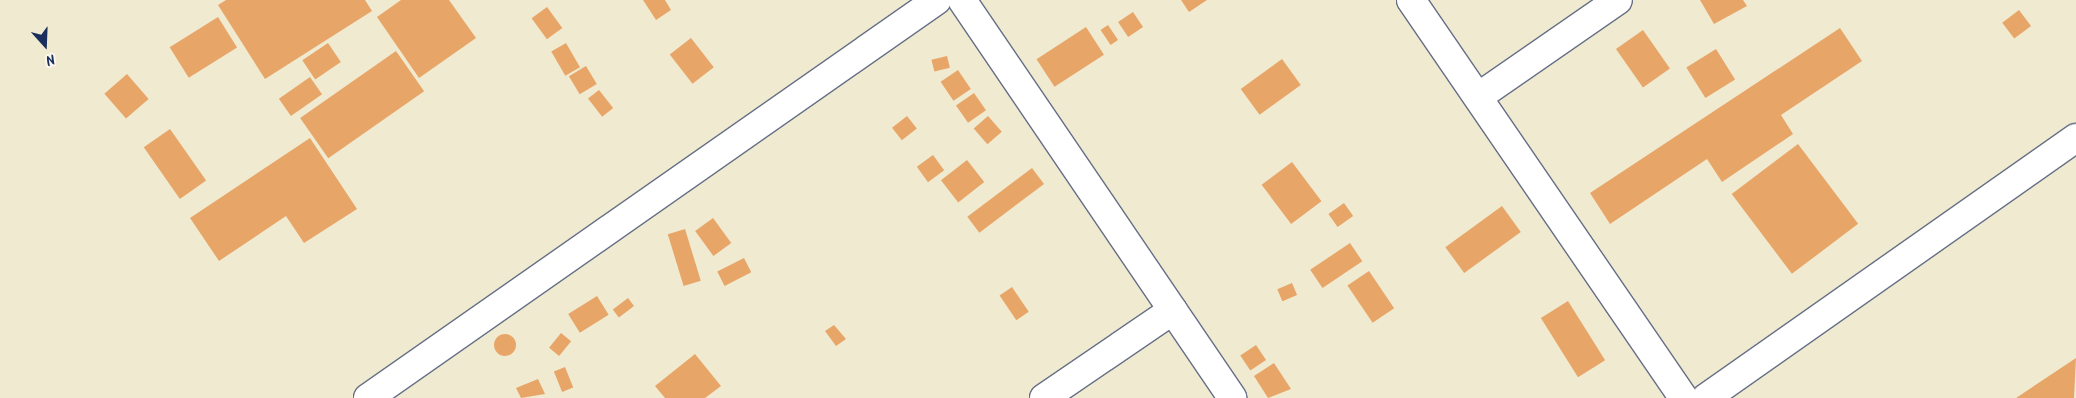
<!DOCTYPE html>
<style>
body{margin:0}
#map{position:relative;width:2076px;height:398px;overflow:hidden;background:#f0ead1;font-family:Kalam,sans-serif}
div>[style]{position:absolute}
.building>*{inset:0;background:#e7a668;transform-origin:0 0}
.round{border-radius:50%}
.roads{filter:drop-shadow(1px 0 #667086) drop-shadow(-1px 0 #667086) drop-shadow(0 1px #667086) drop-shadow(0 -1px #667086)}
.minor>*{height:28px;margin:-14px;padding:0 14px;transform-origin:14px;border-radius:14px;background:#fff}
span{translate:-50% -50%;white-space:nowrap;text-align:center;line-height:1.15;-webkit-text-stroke:4px #fbf7ec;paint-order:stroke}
.north{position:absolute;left:20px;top:20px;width:50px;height:50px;-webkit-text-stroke:4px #fbf7ec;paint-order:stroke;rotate:160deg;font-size:14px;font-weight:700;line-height:20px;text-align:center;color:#1b2f5e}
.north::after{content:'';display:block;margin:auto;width:18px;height:22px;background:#1b2f5e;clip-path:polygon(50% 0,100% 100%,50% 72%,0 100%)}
</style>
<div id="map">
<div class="building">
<div style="clip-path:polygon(226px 0,365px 0,372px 11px,265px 79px,218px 5px)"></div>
<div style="clip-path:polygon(401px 0,449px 0,476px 38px,419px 78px,377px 17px)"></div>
<div style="clip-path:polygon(643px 0,665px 0,671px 10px,656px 20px)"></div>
<div style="clip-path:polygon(1181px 0,1207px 0,1189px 12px)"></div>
<div style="clip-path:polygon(1700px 0,1743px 0,1747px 6px,1714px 24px)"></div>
<div style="left:547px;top:7px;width:26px;height:19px;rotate:54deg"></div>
<div style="left:2019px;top:10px;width:20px;height:21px;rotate:53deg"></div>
<div style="left:1133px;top:12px;width:18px;height:18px;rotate:56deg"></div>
<div style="left:218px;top:17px;width:36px;height:57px;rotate:58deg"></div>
<div style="left:1108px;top:25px;width:18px;height:9px;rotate:56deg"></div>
<div style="left:1086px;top:27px;width:33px;height:59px;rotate:57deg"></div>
<div style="clip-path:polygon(1840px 28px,1862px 61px,1781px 115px,1793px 134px,1722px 182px,1707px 159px,1610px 224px,1590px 193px)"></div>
<div style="left:1643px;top:30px;width:47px;height:33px;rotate:55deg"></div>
<div style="left:691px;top:38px;width:37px;height:27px;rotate:52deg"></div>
<div style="left:328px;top:43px;width:23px;height:31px;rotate:56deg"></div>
<div style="left:566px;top:43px;width:28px;height:17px;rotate:60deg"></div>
<div style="left:1716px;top:49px;width:36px;height:35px;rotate:58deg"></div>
<div style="left:396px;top:51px;width:49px;height:117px;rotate:55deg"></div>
<div style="left:947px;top:56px;width:12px;height:16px;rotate:76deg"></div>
<div style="left:1282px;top:59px;width:32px;height:51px;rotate:54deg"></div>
<div style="left:586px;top:66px;width:21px;height:20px;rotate:59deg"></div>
<div style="left:958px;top:70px;width:23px;height:21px;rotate:56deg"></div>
<div style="left:127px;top:74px;width:33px;height:30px;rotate:49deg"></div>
<div style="left:310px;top:77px;width:21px;height:38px;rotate:55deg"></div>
<div style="left:599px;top:90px;width:23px;height:14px;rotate:52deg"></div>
<div style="left:974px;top:93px;width:21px;height:22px;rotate:55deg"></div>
<div style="left:907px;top:116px;width:16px;height:19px;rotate:52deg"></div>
<div style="left:988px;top:116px;width:21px;height:19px;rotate:49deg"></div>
<div style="left:170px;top:129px;width:63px;height:32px;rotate:55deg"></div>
<div style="clip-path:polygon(310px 138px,357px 209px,304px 243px,286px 216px,219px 261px,190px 218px)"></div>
<div style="left:1798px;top:144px;width:100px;height:83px;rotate:53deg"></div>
<div style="left:933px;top:155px;width:19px;height:20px;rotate:54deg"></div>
<div style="left:967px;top:160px;width:28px;height:33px;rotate:52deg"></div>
<div style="left:1292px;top:162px;width:49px;height:38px;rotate:53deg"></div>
<div style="left:1032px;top:168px;width:20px;height:81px;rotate:53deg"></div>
<div style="left:1344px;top:203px;width:16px;height:19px;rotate:55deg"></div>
<div style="left:1502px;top:206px;width:32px;height:70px;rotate:54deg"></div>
<div style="left:713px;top:218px;width:31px;height:22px;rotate:54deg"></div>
<div style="left:685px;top:229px;width:54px;height:18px;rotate:73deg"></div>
<div style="left:1350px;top:243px;width:22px;height:48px;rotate:56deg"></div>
<div style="left:744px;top:258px;width:16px;height:30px;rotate:63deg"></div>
<div style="left:1369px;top:271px;width:45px;height:26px;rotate:56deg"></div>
<div style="left:1292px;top:283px;width:13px;height:16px;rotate:67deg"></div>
<div style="left:1012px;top:287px;width:30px;height:15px;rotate:56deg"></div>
<div style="left:597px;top:296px;width:22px;height:34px;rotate:58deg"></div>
<div style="left:628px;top:298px;width:10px;height:19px;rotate:53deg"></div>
<div style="left:1568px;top:301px;width:70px;height:32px;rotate:58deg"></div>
<div style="clip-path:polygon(834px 325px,846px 339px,836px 346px,825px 331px)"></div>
<div style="left:561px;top:333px;width:13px;height:19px;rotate:39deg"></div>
<div class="round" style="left:494px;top:334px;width:22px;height:22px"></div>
<div style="left:1256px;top:345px;width:18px;height:19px;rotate:56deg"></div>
<div style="clip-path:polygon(695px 354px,721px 386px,705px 398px,665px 398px,655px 386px)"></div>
<div style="clip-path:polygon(2076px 358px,2074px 398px,2016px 398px)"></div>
<div style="clip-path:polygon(1274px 363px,1291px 389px,1268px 398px,1254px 376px)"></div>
<div style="left:565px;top:367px;width:22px;height:12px;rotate:68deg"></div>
<div style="clip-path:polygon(538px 379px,545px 394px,521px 398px,516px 388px)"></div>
</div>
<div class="roads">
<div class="minor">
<div style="left:962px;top:0;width:481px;rotate:55.8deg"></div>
<div style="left:1411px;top:0;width:483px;rotate:55.6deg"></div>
<div style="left:1478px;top:97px;width:170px;rotate:-34.7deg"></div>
<div style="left:368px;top:398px;width:694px;rotate:-34.97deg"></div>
<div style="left:1044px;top:398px;width:156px;rotate:-34.3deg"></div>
<div style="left:1706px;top:398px;width:452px;rotate:-35.1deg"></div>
</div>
</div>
<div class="north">N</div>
</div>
